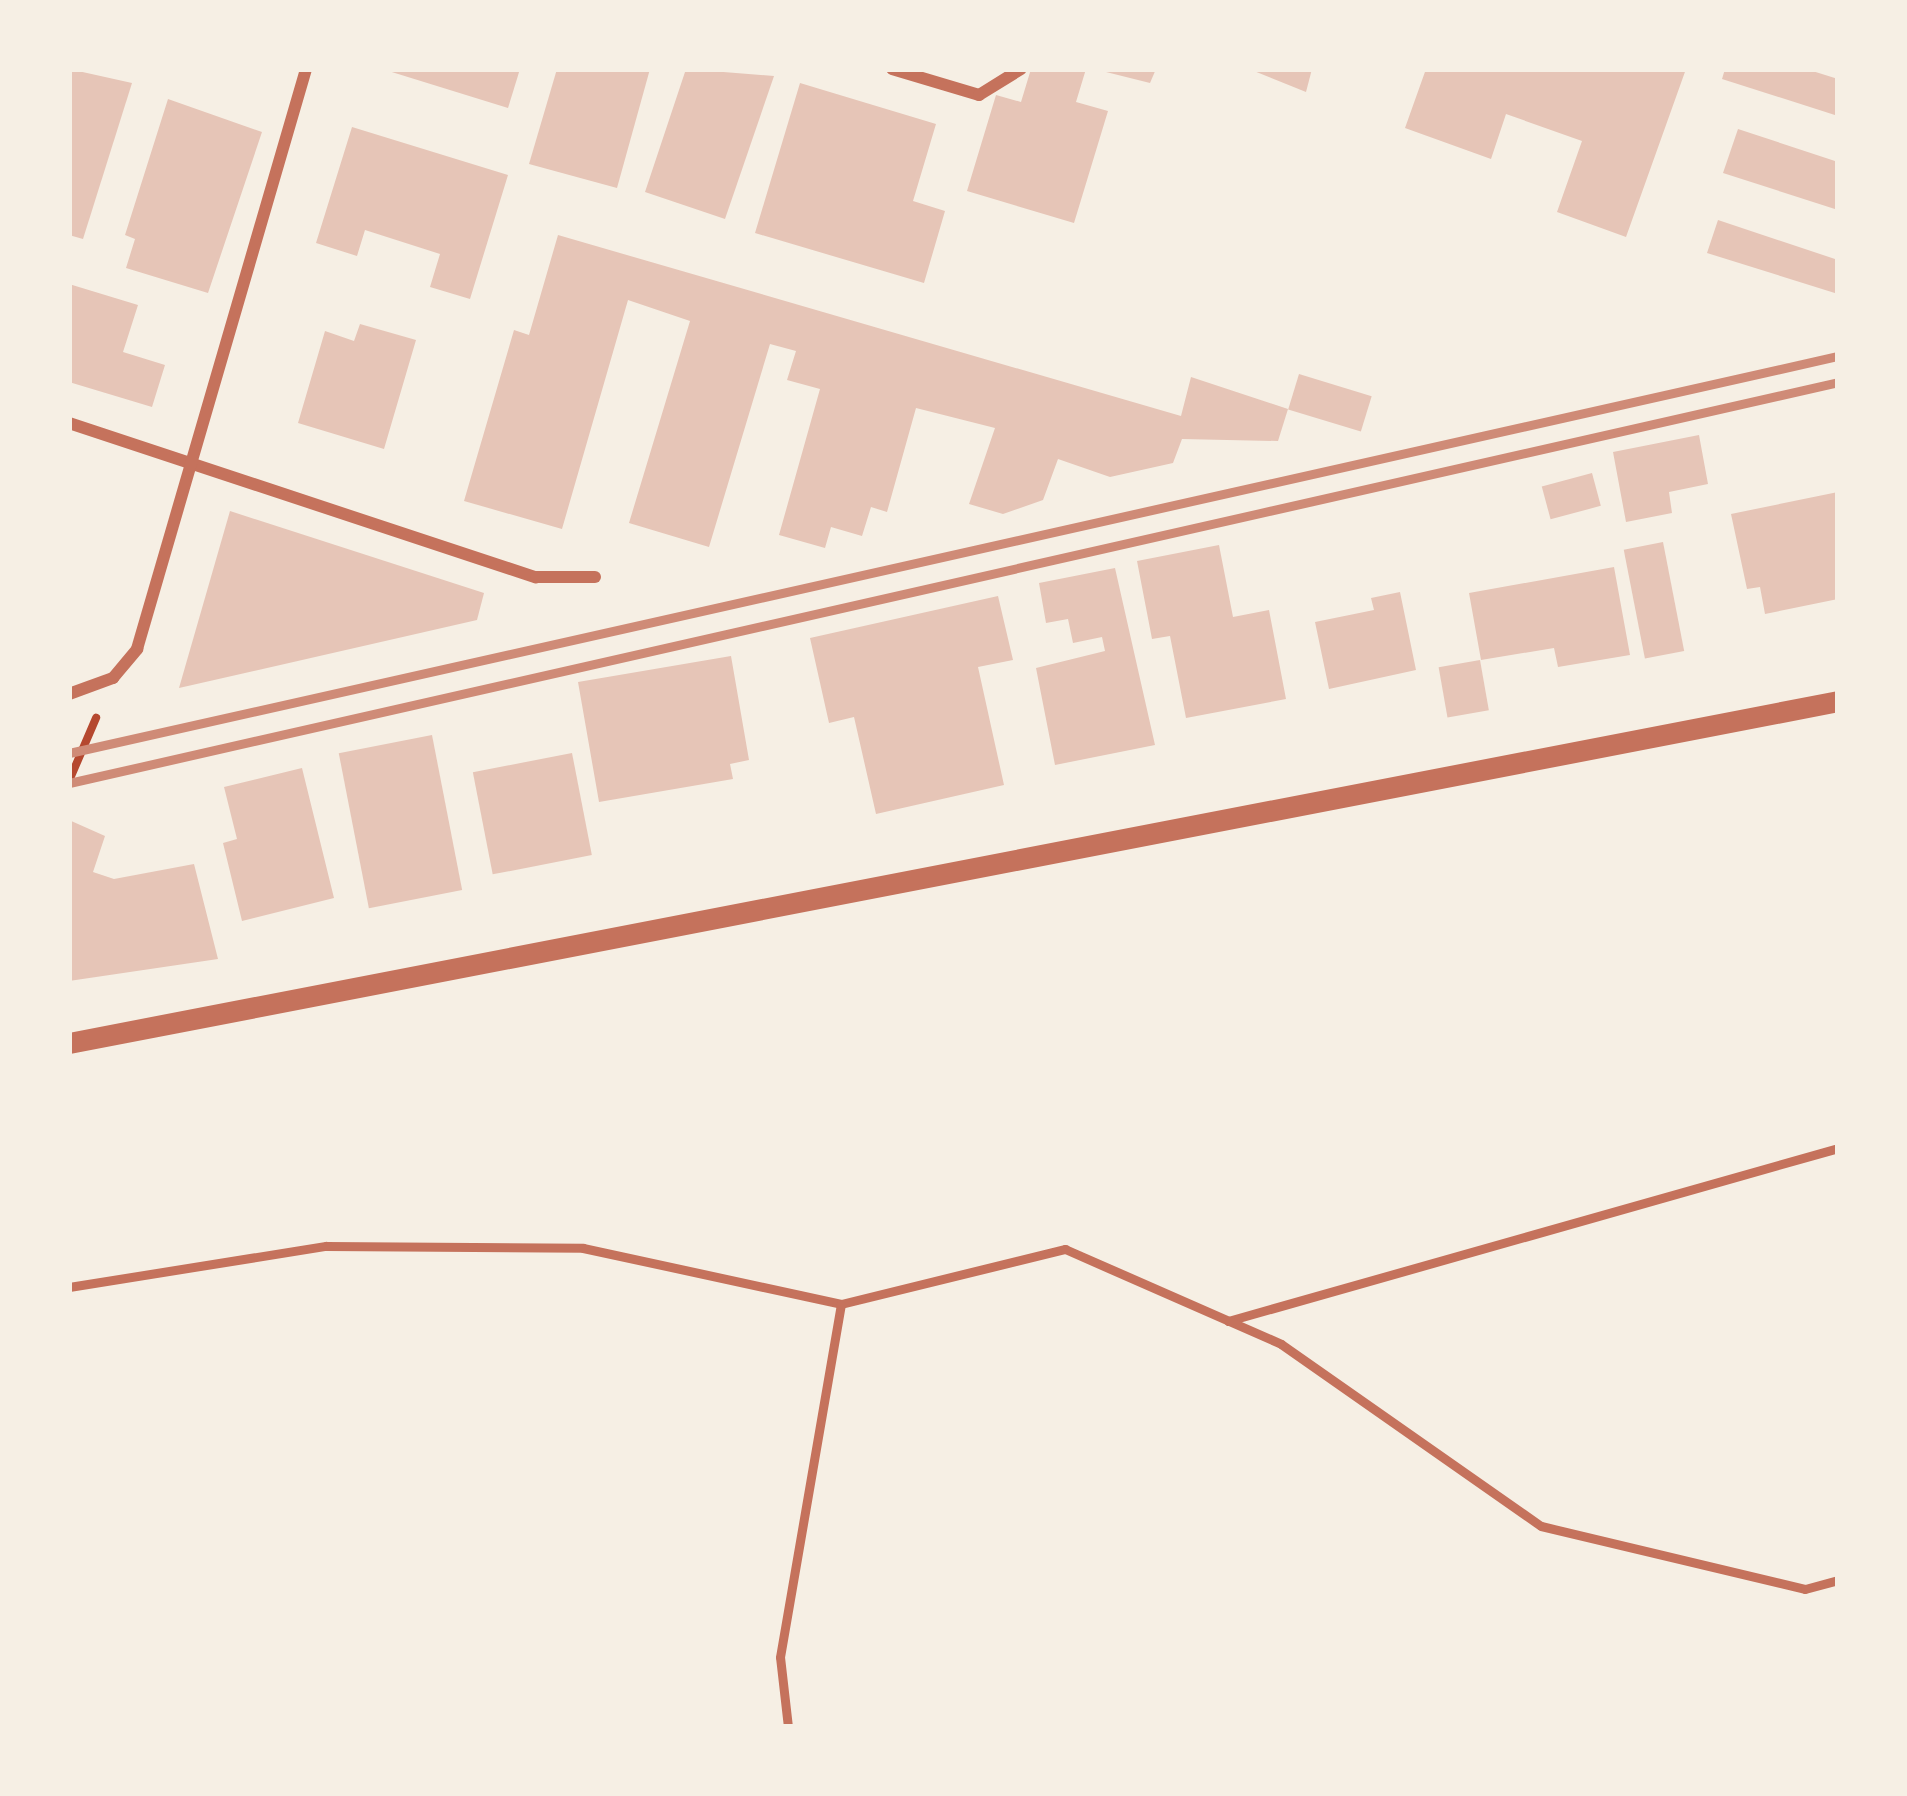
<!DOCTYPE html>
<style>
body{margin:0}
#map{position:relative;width:1907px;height:1796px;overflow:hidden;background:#f6efe4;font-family:Bitter,serif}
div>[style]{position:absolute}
.building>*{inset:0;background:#e6c5b7;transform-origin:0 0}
.path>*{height:8px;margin:-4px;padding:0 4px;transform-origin:4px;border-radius:4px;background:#b5482f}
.service>*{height:9px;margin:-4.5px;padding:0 4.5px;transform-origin:4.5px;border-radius:4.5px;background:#c5725c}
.minor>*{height:12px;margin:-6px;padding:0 6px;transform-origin:6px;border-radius:6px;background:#c5725c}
.tertiary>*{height:21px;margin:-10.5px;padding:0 10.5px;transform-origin:10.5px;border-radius:10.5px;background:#c5725c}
.rail>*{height:9px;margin:-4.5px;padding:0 4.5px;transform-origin:4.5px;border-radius:4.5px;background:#cf8b77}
span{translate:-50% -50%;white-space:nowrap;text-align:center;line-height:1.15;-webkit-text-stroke:12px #f6efe4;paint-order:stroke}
.frame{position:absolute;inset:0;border:72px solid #f6efe4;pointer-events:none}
</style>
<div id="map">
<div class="building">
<div style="clip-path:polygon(69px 69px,132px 83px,83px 239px,69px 235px)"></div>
<div style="clip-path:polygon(382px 69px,520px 69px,508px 108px)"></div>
<div style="clip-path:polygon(557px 69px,650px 69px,617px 188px,529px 164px)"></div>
<div style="clip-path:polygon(686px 69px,774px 76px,725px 219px,645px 192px)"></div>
<div style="clip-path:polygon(1031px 69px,1086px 69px,1076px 102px,1108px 111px,1074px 223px,967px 191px,996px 95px,1021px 102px)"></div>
<div style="clip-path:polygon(1094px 69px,1156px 69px,1150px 83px)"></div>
<div style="clip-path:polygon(1249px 69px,1312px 69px,1306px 92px)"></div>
<div style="clip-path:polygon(1426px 69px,1686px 69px,1626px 237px,1557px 212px,1582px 141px,1506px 114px,1491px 159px,1405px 128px)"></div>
<div style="clip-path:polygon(1725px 69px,1806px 69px,1838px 79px,1838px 116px,1722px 79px)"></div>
<div style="clip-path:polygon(800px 83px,936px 124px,913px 201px,945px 211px,924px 283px,755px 233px)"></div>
<div style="clip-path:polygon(168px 99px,262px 132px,208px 293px,126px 268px,135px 239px,125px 235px)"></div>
<div style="clip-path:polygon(352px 127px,508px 175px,470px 299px,430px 287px,440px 254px,365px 230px,357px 256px,316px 243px)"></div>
<div style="clip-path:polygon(1738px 129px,1838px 162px,1838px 210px,1723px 173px)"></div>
<div style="clip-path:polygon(1718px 220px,1838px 260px,1838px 294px,1707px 253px)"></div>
<div style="clip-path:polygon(558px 235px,1181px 416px,1191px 377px,1288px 409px,1278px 441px,1182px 439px,1173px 463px,1110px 477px,1058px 459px,1043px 500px,1003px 514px,969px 504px,995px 428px,916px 408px,887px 512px,871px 507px,862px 536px,831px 527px,825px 548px,779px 535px,820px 389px,787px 380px,796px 351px,770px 344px,709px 547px,629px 523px,690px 321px,628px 300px,562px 529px,464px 501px,514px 330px,529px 335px)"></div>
<div style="clip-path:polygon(69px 284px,138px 305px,123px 352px,165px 365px,152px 407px,69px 382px)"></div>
<div style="clip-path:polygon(360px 324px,416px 340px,384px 449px,298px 423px,325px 331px,354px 341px)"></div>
<div style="left:1299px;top:374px;width:76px;height:37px;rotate:17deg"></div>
<div style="clip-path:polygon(1699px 435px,1708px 484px,1669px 492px,1672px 513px,1626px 522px,1613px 452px)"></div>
<div style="left:1592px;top:473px;width:34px;height:52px;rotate:75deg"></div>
<div style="clip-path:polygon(1838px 492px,1838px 599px,1765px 614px,1760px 587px,1747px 589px,1731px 514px)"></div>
<div style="clip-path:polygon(230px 511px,484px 593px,477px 620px,179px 688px)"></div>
<div style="left:1663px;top:542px;width:111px;height:40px;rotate:79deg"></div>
<div style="clip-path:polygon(1219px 545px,1233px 617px,1269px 610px,1286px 699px,1186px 718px,1170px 636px,1152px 639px,1137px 561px)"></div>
<div style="clip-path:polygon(1614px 567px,1630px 655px,1558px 667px,1554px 648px,1481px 660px,1469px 593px)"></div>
<div style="clip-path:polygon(1115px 568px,1155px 745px,1055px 765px,1036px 668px,1105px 651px,1102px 637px,1073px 643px,1068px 619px,1046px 623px,1039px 583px)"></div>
<div style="clip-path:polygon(1400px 592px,1416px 670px,1329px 689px,1315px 622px,1374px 610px,1371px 598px)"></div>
<div style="clip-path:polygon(998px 596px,1013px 660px,978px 667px,1004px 785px,876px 814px,854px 717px,829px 723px,810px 638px)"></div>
<div style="clip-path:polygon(731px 656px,749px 760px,730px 764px,733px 779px,599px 802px,578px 682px)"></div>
<div style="left:1480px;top:660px;width:51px;height:42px;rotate:80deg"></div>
<div style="left:432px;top:735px;width:158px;height:95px;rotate:79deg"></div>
<div style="left:572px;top:753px;width:104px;height:101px;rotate:79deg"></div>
<div style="clip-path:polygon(302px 768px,334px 898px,242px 921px,223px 843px,237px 839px,224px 787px)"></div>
<div style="clip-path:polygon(69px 820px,105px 836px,93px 872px,114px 879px,194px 864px,218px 959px,69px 981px)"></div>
</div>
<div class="path">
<div style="left:69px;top:781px;width:69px;rotate:-66.8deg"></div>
</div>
<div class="service">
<div style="left:69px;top:1287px;width:260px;rotate:-9.1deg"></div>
<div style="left:326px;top:1246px;width:257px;rotate:0.4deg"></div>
<div style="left:583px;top:1248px;width:264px;rotate:12.2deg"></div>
<div style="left:1228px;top:1321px;width:634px;rotate:-15.83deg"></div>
<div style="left:788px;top:1727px;width:70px;rotate:-96.5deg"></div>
<div style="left:780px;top:1657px;width:358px;rotate:-80.2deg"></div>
<div style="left:841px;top:1304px;width:231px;rotate:-13.8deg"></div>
<div style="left:1065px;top:1249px;width:236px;rotate:23.7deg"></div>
<div style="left:1281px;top:1344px;width:317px;rotate:35deg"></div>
<div style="left:1541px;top:1526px;width:271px;rotate:13.4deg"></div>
<div style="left:1805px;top:1589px;width:34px;rotate:-15deg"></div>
</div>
<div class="minor">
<div style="left:892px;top:69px;width:91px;rotate:16.6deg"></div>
<div style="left:979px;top:95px;width:49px;rotate:-31.8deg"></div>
<div style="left:69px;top:423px;width:492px;rotate:18.3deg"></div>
<div style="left:536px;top:577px;width:59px"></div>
<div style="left:69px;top:694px;width:47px;rotate:-20deg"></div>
<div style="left:113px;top:678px;width:38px;rotate:-50deg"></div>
<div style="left:137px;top:649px;width:604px;rotate:-73.75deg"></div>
</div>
<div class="tertiary">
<div style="left:69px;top:1043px;width:1802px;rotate:-10.94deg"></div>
</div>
<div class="rail">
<div style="left:69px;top:753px;width:1813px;rotate:-12.65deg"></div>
<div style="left:69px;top:783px;width:1814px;rotate:-12.77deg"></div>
</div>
<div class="frame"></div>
</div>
